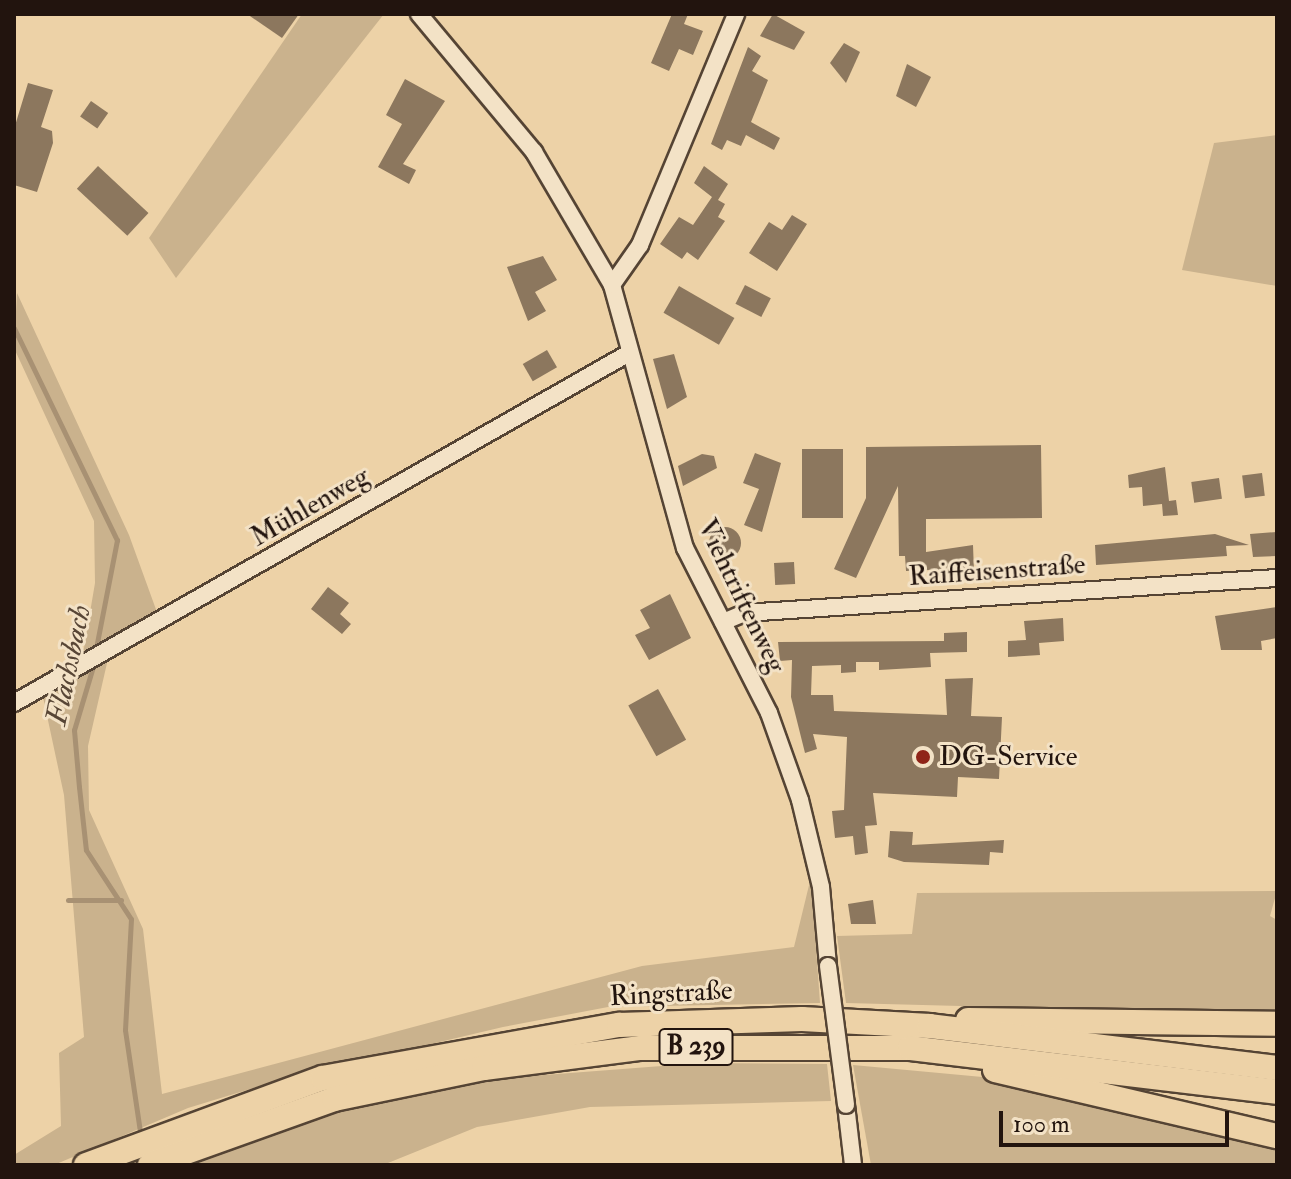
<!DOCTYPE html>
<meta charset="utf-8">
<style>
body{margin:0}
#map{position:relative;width:1291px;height:1179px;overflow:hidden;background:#edd2a7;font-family:"IM FELL Double Pica",serif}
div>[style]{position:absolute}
.green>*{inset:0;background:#cab28d}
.stream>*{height:5px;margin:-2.5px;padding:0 2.5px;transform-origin:2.5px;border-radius:2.5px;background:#a89173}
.building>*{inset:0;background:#8c775e;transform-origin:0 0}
.round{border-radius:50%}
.roads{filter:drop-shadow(2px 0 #554434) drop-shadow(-2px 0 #554434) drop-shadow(0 2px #554434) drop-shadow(0 -2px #554434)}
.minor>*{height:16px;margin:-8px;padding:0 8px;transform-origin:8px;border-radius:8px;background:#f3e2c6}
.highway>*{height:24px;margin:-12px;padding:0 12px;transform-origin:12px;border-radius:12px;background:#edd2a7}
.bridges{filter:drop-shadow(2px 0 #554434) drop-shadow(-2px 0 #554434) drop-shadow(0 2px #554434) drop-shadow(0 -2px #554434)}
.minor-bridge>*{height:16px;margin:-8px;padding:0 8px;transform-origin:8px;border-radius:8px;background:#f3e2c6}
.dots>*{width:22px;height:22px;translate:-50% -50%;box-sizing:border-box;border:4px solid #f3e2c6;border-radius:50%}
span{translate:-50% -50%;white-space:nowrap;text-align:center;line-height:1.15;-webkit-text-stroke:6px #f3e2c6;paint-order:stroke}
.shield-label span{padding:2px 6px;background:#f3e2c6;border:2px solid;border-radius:6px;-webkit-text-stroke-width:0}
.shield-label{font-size:26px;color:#22140e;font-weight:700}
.street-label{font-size:28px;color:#22140e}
.poi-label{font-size:28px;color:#22140e}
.left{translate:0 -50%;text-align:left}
.water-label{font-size:30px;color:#584636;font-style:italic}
.frame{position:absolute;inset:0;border:16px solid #22140e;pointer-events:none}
.scale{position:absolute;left:999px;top:1111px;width:230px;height:36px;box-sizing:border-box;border:4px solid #22140e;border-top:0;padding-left:10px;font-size:24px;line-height:28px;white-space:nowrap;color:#22140e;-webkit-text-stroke:6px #f3e2c6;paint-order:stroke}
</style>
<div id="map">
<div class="green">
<div style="clip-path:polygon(302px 14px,384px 14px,176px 278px,149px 238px)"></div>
<div style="clip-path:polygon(1277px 135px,1277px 286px,1182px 270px,1214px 143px)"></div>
<div style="clip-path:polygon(17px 293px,129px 535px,158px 615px,113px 637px,88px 746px,89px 810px,143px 929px,162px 1094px,642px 966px,794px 947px,811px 877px,820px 1003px,608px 1007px,503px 1027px,283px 1079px,188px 1108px,54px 1165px,14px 1165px,14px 1155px,61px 1126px,59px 1053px,84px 1037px,64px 795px,43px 697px,84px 648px,95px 583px,94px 521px,14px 348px)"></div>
<div style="clip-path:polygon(1277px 891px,1270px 916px,1277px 920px,1277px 1014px,846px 1003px,837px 936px,912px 934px,917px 893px)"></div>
<div style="clip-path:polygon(701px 1063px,827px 1064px,831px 1101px,590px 1107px,477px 1127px,383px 1165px,187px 1165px,315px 1117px,414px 1095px,492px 1079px)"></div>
<div style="clip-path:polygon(853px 1065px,1004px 1079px,1277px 1146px,1277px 1165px,871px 1165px)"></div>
</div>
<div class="stream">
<div style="left:14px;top:328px;width:236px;rotate:64.1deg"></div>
<div style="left:117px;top:540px;width:115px;rotate:101deg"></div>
<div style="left:94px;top:663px;width:70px;rotate:106.6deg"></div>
<div style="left:74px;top:730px;width:57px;rotate:85deg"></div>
<div style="left:79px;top:787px;width:63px;rotate:83.7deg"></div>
<div style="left:86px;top:850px;width:82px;rotate:56.9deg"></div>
<div style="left:131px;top:919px;width:111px;rotate:93.1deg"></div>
<div style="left:125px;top:1030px;width:109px;rotate:81.6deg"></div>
<div style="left:68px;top:900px;width:53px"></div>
</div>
<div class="building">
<div style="clip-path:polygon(247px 14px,299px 14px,282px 38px)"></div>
<div style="clip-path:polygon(672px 14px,688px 14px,684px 24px,703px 31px,693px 55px,679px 49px,669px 71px,651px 63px)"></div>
<div style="clip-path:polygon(773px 14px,805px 32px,794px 50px,760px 36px)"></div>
<div style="clip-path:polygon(844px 43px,860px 52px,846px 83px,830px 63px)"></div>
<div style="clip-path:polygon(748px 47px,761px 56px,752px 71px,768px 80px,751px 122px,780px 138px,774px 150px,746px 135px,741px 146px,727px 140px,722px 150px,711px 144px)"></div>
<div style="clip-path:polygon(907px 64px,931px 77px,916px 107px,896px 96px)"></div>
<div style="clip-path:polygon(405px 79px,445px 101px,403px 164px,416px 170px,409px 184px,378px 167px,402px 124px,386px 115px)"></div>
<div style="clip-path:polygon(28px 83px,53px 90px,41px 127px,52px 131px,53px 143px,37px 192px,14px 185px,14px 129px)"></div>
<div style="left:91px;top:101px;width:21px;height:19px;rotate:35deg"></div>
<div style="left:98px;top:166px;width:69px;height:31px;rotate:43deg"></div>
<div style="clip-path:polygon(704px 166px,728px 184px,718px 200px,725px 204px,718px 217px,725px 221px,698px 260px,687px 252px,682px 259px,660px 244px,679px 217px,693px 225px,712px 197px,694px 183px)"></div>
<div style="clip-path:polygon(792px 215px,807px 224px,777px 271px,749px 253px,769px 222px,782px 230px)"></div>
<div style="clip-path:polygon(543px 256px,557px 280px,535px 292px,546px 311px,528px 321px,507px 267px)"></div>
<div style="left:745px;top:285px;width:29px;height:21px;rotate:27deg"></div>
<div style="left:679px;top:286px;width:64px;height:31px;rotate:30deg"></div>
<div style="left:547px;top:350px;width:20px;height:28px;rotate:60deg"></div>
<div style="clip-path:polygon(674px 354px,687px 397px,667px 409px,653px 359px)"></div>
<div style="clip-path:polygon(1041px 445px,1042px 518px,926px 519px,926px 552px,973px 545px,974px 572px,931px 579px,930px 570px,906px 571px,905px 556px,899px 556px,898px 486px,856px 578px,834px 569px,866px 498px,866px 447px)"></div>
<div style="left:802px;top:449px;width:41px;height:69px"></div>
<div style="clip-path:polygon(755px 453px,781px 463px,762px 532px,744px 525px,759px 489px,743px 483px)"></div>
<div style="clip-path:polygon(702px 454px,714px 456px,717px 468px,683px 486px,678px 466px)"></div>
<div style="clip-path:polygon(1165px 467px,1169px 501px,1176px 500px,1178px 515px,1163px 516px,1162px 504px,1143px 506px,1142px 487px,1129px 488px,1128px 475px)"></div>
<div style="left:1262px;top:473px;width:23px;height:20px;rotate:83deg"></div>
<div style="left:1219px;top:478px;width:21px;height:28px;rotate:82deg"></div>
<div class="round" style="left:709px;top:527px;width:32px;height:32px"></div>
<div style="clip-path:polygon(1277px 532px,1277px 556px,1253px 557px,1250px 534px)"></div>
<div style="clip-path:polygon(1215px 534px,1249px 545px,1226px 546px,1227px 556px,1096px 565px,1095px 545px)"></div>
<div style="left:794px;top:562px;width:22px;height:20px;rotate:87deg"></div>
<div style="clip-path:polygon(328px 587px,349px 603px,340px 614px,351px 624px,342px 634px,311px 609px)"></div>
<div style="clip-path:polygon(670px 594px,691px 638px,649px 660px,635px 635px,650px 628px,640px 610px)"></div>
<div style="clip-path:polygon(1277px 607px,1277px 638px,1261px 641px,1262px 650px,1221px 650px,1215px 616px)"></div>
<div style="clip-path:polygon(1063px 618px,1064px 641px,1039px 643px,1040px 655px,1008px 657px,1008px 641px,1026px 640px,1024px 621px)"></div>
<div style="clip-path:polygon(967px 632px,967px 652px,930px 653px,931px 667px,879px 670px,879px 662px,856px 662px,856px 672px,841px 673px,841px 665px,812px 666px,811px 695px,833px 695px,834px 711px,947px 715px,945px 679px,973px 678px,971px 716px,1002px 717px,999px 779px,958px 777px,957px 797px,873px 793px,877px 825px,865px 826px,868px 853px,855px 855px,853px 836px,835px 838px,832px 811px,844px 810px,847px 737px,813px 734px,817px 749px,805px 753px,791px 697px,792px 660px,780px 661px,778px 642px,944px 641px,944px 633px)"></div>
<div style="left:658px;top:689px;width:58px;height:34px;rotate:61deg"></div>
<div style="clip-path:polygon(890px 831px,913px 832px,912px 845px,1004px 840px,1003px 853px,990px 852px,989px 865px,904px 862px,888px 857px)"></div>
<div style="clip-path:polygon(873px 900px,876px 924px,851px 924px,848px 904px)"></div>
</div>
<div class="roads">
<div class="minor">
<div style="left:419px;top:14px;width:180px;rotate:50.2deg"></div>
<div style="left:534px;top:152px;width:154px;rotate:59.6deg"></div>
<div style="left:612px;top:285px;width:273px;rotate:74.5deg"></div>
<div style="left:685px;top:548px;width:185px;rotate:63deg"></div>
<div style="left:769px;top:713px;width:92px;rotate:70.4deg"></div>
<div style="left:800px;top:800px;width:89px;rotate:76.4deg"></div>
<div style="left:821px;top:887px;width:79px;rotate:84.9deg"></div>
<div style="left:612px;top:285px;width:49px;rotate:-55deg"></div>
<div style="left:640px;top:245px;width:250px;rotate:-67.4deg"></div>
<div style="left:723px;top:622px;width:23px;rotate:-23deg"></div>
<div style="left:744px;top:613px;width:534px;rotate:-3.76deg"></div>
<div style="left:14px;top:703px;width:708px;rotate:-29.64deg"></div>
<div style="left:846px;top:1105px;width:60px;rotate:83.3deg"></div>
</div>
<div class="highway">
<div style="left:968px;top:1020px;width:309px;rotate:0.7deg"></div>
<div style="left:995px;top:1070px;width:290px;rotate:13.2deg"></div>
<div style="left:86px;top:1165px;width:252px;rotate:-20.2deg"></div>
<div style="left:323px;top:1078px;width:301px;rotate:-10.2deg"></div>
<div style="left:619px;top:1025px;width:183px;rotate:-1.9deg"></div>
<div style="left:802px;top:1019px;width:128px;rotate:3.1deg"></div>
<div style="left:930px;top:1026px;width:350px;rotate:6.9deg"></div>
<div style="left:150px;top:1165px;width:195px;rotate:-19.7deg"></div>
<div style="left:334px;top:1099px;width:153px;rotate:-11.7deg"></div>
<div style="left:484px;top:1068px;width:158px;rotate:-7.3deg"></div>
<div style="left:641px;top:1048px;width:269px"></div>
<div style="left:910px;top:1048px;width:370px;rotate:6.8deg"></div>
</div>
</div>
<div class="bridges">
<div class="minor-bridge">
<div style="left:828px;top:966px;width:140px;rotate:82.6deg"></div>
</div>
</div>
<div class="dots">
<div style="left:923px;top:757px;background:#8f2418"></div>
</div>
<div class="shield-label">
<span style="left:696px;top:1047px">B 239</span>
</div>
<div class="street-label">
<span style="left:310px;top:507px;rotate:-30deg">Mühlenweg</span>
<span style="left:997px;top:571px;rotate:-4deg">Raiffeisenstraße</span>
<span style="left:741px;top:596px;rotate:64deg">Viehtriftenweg</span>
<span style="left:671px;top:994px;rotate:-3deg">Ringstraße</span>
</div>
<div class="poi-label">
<span class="left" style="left:939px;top:757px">DG-Service</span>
</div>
<div class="water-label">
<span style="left:69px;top:665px;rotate:-78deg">Flachsbach</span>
</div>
<div class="frame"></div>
<div class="scale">100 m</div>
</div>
